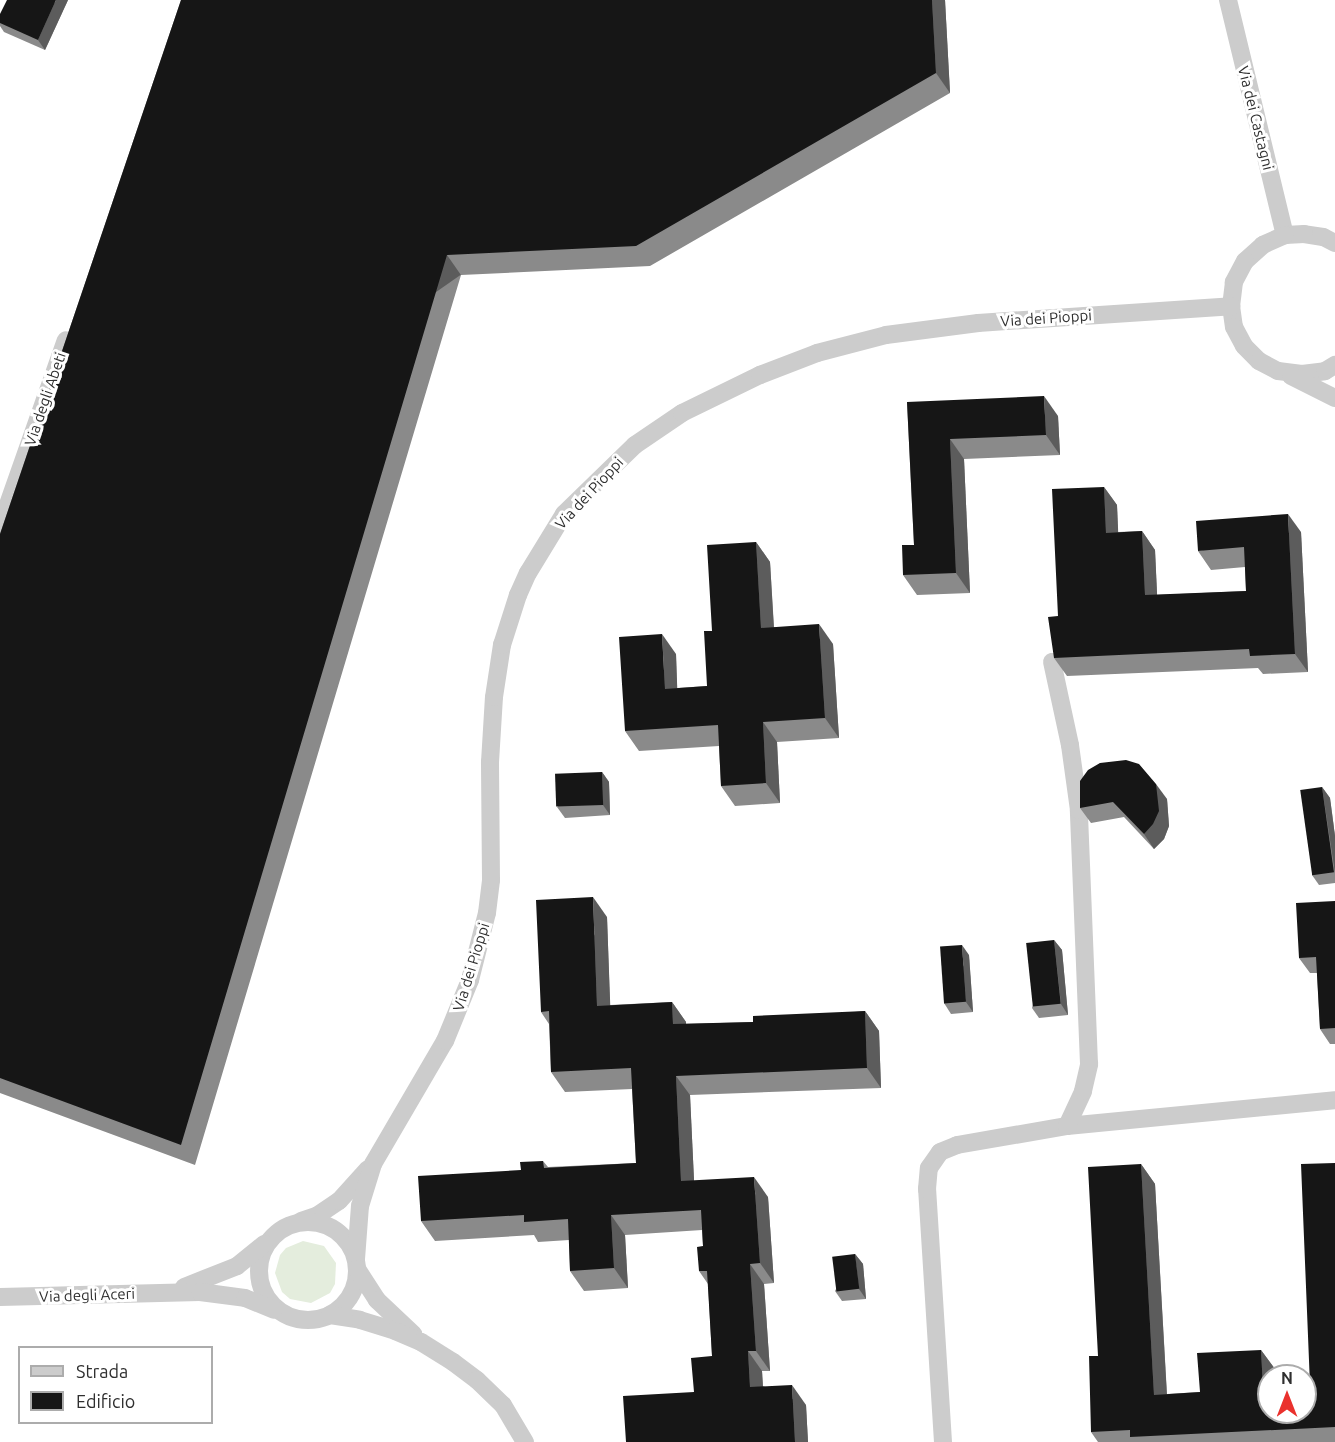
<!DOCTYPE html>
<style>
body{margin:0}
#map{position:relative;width:1335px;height:1442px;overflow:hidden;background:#fff;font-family:Ubuntu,sans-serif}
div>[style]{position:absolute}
.green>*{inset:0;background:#e4eddd}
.minor>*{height:18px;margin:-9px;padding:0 9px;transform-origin:9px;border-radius:9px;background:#ccc}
.minor>.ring{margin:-9px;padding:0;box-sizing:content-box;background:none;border:18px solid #ccc;border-radius:50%}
.wall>*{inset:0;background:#8a8a8a}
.shaded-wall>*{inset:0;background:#5c5c5c;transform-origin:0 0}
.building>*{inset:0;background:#161616;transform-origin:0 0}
span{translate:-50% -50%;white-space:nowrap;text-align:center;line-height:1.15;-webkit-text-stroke:6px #fff;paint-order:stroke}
.street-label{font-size:15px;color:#2f2f2f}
.legend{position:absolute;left:18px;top:1346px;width:195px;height:78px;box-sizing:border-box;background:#fff;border:2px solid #acacac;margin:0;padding:8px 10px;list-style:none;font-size:18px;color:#2f2f2f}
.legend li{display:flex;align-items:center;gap:12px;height:30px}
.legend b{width:30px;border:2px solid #acacac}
.north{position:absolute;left:1257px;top:1364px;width:60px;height:60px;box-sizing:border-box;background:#fff;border:2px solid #acacac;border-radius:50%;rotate:0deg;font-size:16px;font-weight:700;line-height:24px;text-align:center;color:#2f2f2f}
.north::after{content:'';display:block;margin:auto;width:21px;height:27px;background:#ea312d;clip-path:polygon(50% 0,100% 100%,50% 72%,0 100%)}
</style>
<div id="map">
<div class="green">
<div style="clip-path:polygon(303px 1241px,324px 1246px,336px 1263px,335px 1284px,330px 1293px,311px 1303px,290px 1299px,282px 1292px,275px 1273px,280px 1255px,286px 1248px)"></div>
</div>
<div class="minor">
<div style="left:1228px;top:0;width:242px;rotate:76.4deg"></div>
<div style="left:1335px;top:243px;width:13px;rotate:-153deg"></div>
<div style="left:1323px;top:237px;width:19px;rotate:-171deg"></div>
<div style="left:1304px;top:234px;width:19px;rotate:177deg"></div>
<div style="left:1285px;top:235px;width:24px;rotate:156deg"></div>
<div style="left:1263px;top:245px;width:24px;rotate:138deg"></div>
<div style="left:1245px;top:261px;width:24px;rotate:118deg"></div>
<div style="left:1234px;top:282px;width:24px;rotate:97deg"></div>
<div style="left:1231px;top:306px;width:21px;rotate:82deg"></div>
<div style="left:1234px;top:327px;width:21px;rotate:62deg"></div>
<div style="left:1244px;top:346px;width:21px;rotate:45deg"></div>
<div style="left:1259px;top:361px;width:21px;rotate:28deg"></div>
<div style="left:1278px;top:371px;width:24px;rotate:7deg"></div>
<div style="left:1302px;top:374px;width:23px;rotate:-7deg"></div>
<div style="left:1325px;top:371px;width:12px;rotate:-31deg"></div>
<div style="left:1291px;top:376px;width:49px;rotate:26.6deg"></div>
<div style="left:0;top:527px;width:198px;rotate:-70.6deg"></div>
<div style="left:1067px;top:1126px;width:269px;rotate:-5.5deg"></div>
<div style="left:301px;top:1221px;width:18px;rotate:-19deg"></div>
<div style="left:318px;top:1215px;width:25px;rotate:-34deg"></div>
<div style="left:339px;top:1201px;width:43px;rotate:-47.8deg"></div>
<div class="ring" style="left:259px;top:1222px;width:80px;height:80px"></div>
<div style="left:356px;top:1259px;width:53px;rotate:-85.7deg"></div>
<div style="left:360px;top:1206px;width:44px;rotate:-72.8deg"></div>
<div style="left:373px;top:1164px;width:143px;rotate:-59.7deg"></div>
<div style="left:445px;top:1041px;width:66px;rotate:-67.7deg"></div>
<div style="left:470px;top:980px;width:69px;rotate:-75.8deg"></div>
<div style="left:487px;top:913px;width:33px;rotate:-83deg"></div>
<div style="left:491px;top:880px;width:118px;rotate:-90.5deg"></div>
<div style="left:490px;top:762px;width:65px;rotate:-86.5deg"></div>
<div style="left:494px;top:697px;width:53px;rotate:-81.3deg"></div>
<div style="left:502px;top:645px;width:52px;rotate:-72.3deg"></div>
<div style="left:518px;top:595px;width:24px;rotate:-66deg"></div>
<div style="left:528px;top:573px;width:69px;rotate:-58.6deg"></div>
<div style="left:564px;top:514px;width:99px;rotate:-44.2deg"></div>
<div style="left:635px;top:445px;width:57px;rotate:-34.2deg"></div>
<div style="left:682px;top:413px;width:87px;rotate:-26deg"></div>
<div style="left:760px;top:375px;width:61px;rotate:-21.1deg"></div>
<div style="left:817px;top:353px;width:71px;rotate:-14.6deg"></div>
<div style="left:886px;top:335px;width:93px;rotate:-7.4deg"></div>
<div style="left:978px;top:323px;width:254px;rotate:-3.8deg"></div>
<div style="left:357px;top:1269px;width:37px;rotate:57deg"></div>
<div style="left:377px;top:1300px;width:50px;rotate:43.4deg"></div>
<div style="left:184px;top:1287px;width:57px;rotate:-21.6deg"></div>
<div style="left:237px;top:1266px;width:35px;rotate:-39deg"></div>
<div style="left:0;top:1297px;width:200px;rotate:-1.4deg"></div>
<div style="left:200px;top:1292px;width:45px;rotate:7.6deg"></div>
<div style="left:245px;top:1298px;width:31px;rotate:22deg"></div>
<div style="left:330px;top:1315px;width:30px;rotate:9deg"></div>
<div style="left:360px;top:1320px;width:37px;rotate:17deg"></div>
<div style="left:395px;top:1331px;width:28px;rotate:23deg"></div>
<div style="left:421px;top:1342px;width:38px;rotate:32deg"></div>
<div style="left:453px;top:1362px;width:30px;rotate:37deg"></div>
<div style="left:477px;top:1380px;width:36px;rotate:44deg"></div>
<div style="left:503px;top:1405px;width:43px;rotate:59.3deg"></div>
<div style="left:943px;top:1442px;width:254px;rotate:-93.6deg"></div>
<div style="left:927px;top:1189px;width:21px;rotate:-85deg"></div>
<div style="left:929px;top:1168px;width:19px;rotate:-55deg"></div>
<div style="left:940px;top:1152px;width:18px;rotate:-22deg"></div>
<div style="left:957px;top:1145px;width:112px;rotate:-9.8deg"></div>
<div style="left:1067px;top:1126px;width:38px;rotate:-65deg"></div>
<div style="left:1083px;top:1091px;width:28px;rotate:-77deg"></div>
<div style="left:1089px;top:1064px;width:254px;rotate:-92.3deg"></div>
<div style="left:1079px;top:810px;width:66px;rotate:-97.9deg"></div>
<div style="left:1070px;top:745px;width:85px;rotate:-102.2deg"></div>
</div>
<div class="wall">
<div style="clip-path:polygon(68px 0,45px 50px,4px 32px,0 26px,0 14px)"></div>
<div style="clip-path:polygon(181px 0,945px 0,950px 93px,650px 266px,461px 275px,195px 1165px,0 1093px,0 534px)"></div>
<div style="clip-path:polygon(907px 402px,1058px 416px,1060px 455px,964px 459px,970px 593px,917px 595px,903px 575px,914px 545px)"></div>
<div style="clip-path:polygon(1104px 487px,1117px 505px,1118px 532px,1142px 531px,1155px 550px,1157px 595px,1246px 591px,1245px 567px,1211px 570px,1198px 551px,1301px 532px,1308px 672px,1263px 674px,1258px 668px,1067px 676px,1054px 658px,1058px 616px)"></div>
<div style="clip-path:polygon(756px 542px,770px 562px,774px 627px,833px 644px,839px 738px,777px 742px,780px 803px,735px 806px,721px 786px,719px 746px,639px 751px,625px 731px,676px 654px,677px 688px,707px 686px,712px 631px)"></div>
<div style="clip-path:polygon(1100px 763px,1167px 799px,1169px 826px,1164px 839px,1154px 849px,1124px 817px,1091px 823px,1080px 808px)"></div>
<div style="clip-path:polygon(602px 772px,609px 782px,610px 815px,565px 818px,557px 807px)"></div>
<div style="clip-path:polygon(1322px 787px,1330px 798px,1335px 836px,1335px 883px,1319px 885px,1312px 875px)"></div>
<div style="clip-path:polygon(1335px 901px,1335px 1044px,1330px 1044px,1320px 1029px,1317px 973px,1310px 973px,1299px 958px)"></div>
<div style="clip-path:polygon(607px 917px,610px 1005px,672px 1002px,686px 1022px,686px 1024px,753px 1022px,865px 1011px,879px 1031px,881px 1088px,690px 1095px,694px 1181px,768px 1197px,774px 1283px,764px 1284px,770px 1371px,762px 1371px,763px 1386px,806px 1405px,808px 1442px,626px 1442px,694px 1392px,712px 1356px,708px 1284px,699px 1271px,703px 1246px,702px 1230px,625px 1235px,628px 1288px,584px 1291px,570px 1271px,569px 1240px,538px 1242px,534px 1235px,435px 1241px,421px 1221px,521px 1170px,543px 1161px,548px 1167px,636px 1163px,632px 1089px,565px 1092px,551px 1072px,549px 1024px,541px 1012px)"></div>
<div style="clip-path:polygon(1054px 940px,1062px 950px,1068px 1015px,1039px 1018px,1032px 1008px)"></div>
<div style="clip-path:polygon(969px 955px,973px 1012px,951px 1014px,944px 1003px)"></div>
<div style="clip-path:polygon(1335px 1163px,1335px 1442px,1098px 1442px,1091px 1432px,1098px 1356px,1141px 1164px,1155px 1184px,1167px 1394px,1200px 1392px,1261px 1350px,1275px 1369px,1275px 1376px,1269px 1376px,1269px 1412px,1310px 1385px)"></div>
<div style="clip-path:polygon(855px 1254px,863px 1264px,866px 1299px,842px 1301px,835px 1291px)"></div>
</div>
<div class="shaded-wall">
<div style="clip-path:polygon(56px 0,68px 0,45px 50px,38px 40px)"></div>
<div style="clip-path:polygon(932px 0,945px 0,950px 93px,936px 73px)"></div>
<div style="left:447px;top:255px;width:24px;height:929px;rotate:55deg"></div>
<div style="clip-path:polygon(1044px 396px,1058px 416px,1060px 455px,1046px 435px)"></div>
<div style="clip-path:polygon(950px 439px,964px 459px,970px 593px,956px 573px)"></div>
<div style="clip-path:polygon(1104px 487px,1117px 505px,1119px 551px,1106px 533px)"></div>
<div style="clip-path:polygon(1288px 514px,1301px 532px,1308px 672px,1295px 654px)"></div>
<div style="clip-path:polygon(1142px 531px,1155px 550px,1158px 614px,1145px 595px)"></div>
<div style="clip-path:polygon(756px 542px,770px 562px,775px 648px,761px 628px)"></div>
<div style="clip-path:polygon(819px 624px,833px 644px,839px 738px,825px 718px)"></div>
<div style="clip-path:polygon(662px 634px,676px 654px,678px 709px,665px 689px)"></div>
<div style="clip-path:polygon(763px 722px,777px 742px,780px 803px,766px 783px)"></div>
<div style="clip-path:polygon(602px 772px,609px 782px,610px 815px,603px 805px)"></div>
<div style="clip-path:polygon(1156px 784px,1167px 799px,1169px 826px,1164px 839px,1154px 849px,1144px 834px)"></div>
<div style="clip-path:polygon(1322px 787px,1330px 798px,1335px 836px,1335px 873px)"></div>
<div style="clip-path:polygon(593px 897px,607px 917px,611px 1026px,597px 1006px)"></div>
<div style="clip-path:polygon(1054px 940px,1062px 950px,1068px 1015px,1061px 1004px)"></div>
<div style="clip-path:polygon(962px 945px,969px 955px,973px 1012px,966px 1002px)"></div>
<div style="clip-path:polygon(672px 1002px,686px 1022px,687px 1044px,673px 1024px)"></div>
<div style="clip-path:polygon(865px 1011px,879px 1031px,881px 1088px,867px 1068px)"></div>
<div style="clip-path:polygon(676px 1076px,690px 1095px,695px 1201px,681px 1181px)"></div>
<div style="clip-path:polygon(1141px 1164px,1155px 1184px,1168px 1415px,1154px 1395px)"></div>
<div style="clip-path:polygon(754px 1177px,768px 1197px,774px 1283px,760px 1263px)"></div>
<div style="clip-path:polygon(611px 1215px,625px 1235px,628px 1288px,614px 1268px)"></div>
<div style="clip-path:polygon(855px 1254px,863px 1264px,866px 1299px,859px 1289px)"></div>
<div style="clip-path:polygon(750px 1264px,764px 1284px,770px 1371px,756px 1351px)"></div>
<div style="clip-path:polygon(1261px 1350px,1275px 1369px,1275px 1376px,1269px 1376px,1269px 1397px,1263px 1388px)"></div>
<div style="clip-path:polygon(748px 1351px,762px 1371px,764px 1407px,750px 1387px)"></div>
<div style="clip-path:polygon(792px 1385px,806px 1405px,808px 1442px,795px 1442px)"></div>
</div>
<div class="building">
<div style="clip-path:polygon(7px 0,56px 0,38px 40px,0 23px,0 14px)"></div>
<div style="clip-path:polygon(181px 0,932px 0,936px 73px,636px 246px,447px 255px,181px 1145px,0 1078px,0 534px)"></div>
<div style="clip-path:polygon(1044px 396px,1046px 435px,950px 439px,956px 573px,903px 575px,902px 545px,914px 545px,907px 402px)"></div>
<div style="clip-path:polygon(1104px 487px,1106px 533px,1142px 531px,1145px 595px,1246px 591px,1244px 547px,1198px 551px,1196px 521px,1288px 514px,1295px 654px,1250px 656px,1249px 649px,1054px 658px,1048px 617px,1058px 616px,1052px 489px)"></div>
<div style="clip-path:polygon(756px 542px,761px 628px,819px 624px,825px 718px,763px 722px,766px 783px,721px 786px,718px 725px,625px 731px,619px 637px,662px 634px,665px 689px,707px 686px,704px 631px,712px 631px,707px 545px)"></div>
<div style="clip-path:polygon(1126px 760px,1139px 764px,1156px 784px,1159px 811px,1153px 824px,1144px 834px,1113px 802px,1080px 808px,1080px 781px,1088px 770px,1100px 763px)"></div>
<div style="left:602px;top:772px;width:33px;height:47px;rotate:88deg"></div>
<div style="left:1322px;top:787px;width:86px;height:22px;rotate:82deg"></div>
<div style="clip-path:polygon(593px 897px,597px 1006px,672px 1002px,673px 1024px,753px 1022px,753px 1016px,865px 1011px,867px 1068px,676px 1076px,681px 1181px,754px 1177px,760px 1263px,750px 1264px,756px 1351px,748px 1351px,750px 1387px,792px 1385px,795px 1442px,626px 1442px,623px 1396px,694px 1392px,691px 1358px,712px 1356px,707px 1271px,699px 1271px,697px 1247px,703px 1246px,701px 1210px,611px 1215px,614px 1268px,570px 1271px,568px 1219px,524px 1222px,524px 1215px,421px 1221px,418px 1176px,521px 1170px,520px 1162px,543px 1161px,544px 1168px,636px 1163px,631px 1068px,551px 1072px,549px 1011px,541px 1012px,536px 900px)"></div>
<div style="clip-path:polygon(1335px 901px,1335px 1028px,1320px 1029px,1316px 957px,1299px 958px,1296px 903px)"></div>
<div style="left:1054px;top:940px;width:64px;height:28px;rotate:84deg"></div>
<div style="left:962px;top:945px;width:57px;height:22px;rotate:86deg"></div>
<div style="clip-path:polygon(1335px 1163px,1335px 1427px,1130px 1437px,1130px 1430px,1091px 1432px,1089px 1356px,1098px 1356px,1088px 1167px,1141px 1164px,1154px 1395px,1200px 1392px,1197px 1353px,1261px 1350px,1263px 1388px,1269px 1387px,1269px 1412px,1305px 1412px,1305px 1386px,1310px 1385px,1301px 1164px)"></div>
<div style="left:855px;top:1254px;width:35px;height:23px;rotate:83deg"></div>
</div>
<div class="street-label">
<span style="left:1256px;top:118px;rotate:76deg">Via dei Castagni</span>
<span style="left:1046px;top:318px;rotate:-4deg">Via dei Pioppi</span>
<span style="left:45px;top:399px;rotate:-71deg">Via degli Abeti</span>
<span style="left:589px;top:493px;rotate:-47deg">Via dei Pioppi</span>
<span style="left:471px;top:967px;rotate:-73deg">Via dei Pioppi</span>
<span style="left:87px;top:1295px;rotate:-2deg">Via degli Aceri</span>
</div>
<ul class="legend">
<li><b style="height:8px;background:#ccc"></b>Strada</li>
<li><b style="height:16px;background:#161616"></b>Edificio</li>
</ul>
<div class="north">N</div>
</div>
